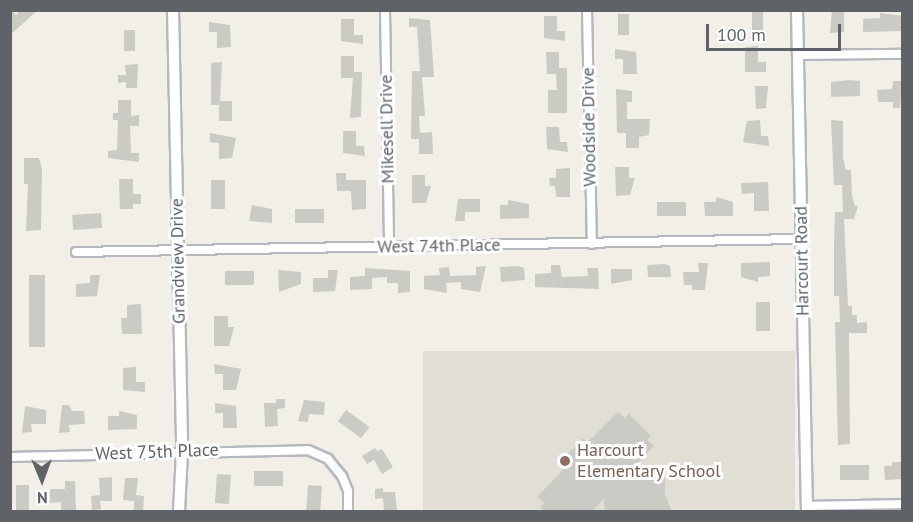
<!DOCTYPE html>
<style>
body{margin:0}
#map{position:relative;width:913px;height:522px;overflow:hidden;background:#f1efe8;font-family:"PT Sans",sans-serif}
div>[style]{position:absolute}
.education>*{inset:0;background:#e1ded6;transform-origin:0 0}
.building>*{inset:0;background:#cccac5;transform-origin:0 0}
.roads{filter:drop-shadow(2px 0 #b5b8bc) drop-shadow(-2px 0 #b5b8bc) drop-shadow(0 2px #b5b8bc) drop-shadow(0 -2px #b5b8bc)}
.street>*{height:8px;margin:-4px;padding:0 4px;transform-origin:4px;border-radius:4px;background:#fff}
.secondary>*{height:10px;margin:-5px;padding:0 5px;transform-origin:5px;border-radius:5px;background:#fff}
.dots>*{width:16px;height:16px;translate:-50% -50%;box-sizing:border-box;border:3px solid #fff;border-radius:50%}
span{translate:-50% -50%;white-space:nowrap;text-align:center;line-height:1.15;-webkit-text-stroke:6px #fff;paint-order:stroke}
.street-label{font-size:18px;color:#5f6368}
.education-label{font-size:18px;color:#785e54}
.left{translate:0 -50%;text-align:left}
.frame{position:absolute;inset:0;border:12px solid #5f6368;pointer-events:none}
.north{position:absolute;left:12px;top:450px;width:60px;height:60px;-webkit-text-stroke:4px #fff;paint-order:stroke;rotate:179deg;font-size:16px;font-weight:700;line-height:24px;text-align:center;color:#5f6368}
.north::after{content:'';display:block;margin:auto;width:21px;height:27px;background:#5f6368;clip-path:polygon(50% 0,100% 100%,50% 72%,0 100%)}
.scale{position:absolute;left:706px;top:24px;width:135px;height:27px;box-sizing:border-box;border:3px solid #5f6368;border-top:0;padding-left:8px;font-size:18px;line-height:21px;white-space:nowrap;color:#5f6368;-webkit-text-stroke:4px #fff;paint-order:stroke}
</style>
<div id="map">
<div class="education">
<div style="left:795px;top:351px;width:160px;height:372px;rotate:90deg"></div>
</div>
<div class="building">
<div style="clip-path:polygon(11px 10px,16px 15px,20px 10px,38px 10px,10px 35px)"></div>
<div style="clip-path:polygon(832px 10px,844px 10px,844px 32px,830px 33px)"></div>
<div style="left:752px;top:11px;width:11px;height:22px"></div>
<div style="clip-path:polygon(880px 13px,903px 16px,903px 31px,863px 32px,863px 19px,880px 18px)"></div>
<div style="left:618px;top:14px;width:11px;height:21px"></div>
<div style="clip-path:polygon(544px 16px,557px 16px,557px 31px,565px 31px,565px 41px,544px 38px)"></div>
<div style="clip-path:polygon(409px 18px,430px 20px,434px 77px,422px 77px,425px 116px,419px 116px,420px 133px,432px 132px,433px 154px,419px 154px,419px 139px,411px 139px,412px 71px,420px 71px,417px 27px,409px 27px)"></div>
<div style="clip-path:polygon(341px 19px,354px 19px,354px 35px,363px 35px,363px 44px,341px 41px)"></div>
<div style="clip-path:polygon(209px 22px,230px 25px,231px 47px,217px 48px,217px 32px,209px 32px)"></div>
<div style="left:124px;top:30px;width:11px;height:21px"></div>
<div style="clip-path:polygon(758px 46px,758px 62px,766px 62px,766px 72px,745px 72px,745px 47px)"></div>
<div style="clip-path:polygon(615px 49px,636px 52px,637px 74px,623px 74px,623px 59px,615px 59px)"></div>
<div style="clip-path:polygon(546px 52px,559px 52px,559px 68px,567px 68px,567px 113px,548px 113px,548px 90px,557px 90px,556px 74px,547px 74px)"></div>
<div style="clip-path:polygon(341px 56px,354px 56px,354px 72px,362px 72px,361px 117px,350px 118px,353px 78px,341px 78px)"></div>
<div style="clip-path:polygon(222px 62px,220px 101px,232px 101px,232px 121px,219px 121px,219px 105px,211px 105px,211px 63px)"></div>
<div style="clip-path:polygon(138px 64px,137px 88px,126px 88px,126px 82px,118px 83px,118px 75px,126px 75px,125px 65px)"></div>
<div style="clip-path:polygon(850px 80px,860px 81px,860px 96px,831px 97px,831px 82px)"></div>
<div style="clip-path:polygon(893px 81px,902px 81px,900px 108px,893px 108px,893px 102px,878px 102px,877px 90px,892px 89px)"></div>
<div style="clip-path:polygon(755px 86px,768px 86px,766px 108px,756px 109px)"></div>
<div style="clip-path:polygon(616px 89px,632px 91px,632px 102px,627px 102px,627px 119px,650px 119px,649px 135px,639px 137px,639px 148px,626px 148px,626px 133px,617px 133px)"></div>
<div style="clip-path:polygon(118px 100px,131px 100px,131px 116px,139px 115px,139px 126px,130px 126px,131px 153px,139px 153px,139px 162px,108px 158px,108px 151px,117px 150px,118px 120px,113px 120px,113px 113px,118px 113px)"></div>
<div style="clip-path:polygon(760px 120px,761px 136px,768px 136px,769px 146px,743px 142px,747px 121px)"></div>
<div style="clip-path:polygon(831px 120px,843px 121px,843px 158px,846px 170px,851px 170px,852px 196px,855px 206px,858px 206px,854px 219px,844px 219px,848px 306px,852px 306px,852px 315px,857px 315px,857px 323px,867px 322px,867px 333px,849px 333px,850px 444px,838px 445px,835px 322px,840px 322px,839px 296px,834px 296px,834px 243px,835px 212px,843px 212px,842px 185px,834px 185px)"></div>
<div style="clip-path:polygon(546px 127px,559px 127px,560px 142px,567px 142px,568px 152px,547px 149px)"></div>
<div style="clip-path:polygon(343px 131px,356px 131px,356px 146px,364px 146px,365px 156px,343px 153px)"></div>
<div style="clip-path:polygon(210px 133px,236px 138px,232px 158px,219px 159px,219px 143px,210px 142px)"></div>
<div style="clip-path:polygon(24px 158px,39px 158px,42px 169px,41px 230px,26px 231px,28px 184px,24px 184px)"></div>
<div style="clip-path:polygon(615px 167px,629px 167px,629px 178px,635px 178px,630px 195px,616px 196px)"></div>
<div style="clip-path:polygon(570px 168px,570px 197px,556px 197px,555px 186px,550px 186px,549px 178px,556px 178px,556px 169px)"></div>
<div style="clip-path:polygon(336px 173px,346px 173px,346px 180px,366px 180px,366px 209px,352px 210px,351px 191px,337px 191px)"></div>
<div style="clip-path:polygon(412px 175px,425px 175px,425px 186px,431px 186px,426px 203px,412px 203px)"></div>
<div style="clip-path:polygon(119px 179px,133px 179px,133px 194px,141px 194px,141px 204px,133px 204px,133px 209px,120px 209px)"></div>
<div style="left:211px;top:180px;width:14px;height:29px"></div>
<div style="clip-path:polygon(768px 182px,769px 211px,754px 211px,754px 193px,742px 194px,741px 183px)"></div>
<div style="clip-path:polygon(716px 197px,733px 202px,733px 216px,705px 216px,704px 202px,716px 202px)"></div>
<div style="clip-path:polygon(458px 199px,480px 199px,480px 212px,465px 212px,465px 221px,455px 221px)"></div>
<div style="clip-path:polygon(508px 200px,529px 204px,529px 218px,500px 219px,500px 205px,508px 205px)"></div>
<div style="left:686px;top:202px;width:14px;height:29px;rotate:90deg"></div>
<div style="clip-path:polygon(252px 205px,272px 209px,272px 223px,249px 221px)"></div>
<div style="left:324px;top:209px;width:14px;height:29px;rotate:90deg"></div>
<div style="left:101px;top:213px;width:15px;height:29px;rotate:86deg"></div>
<div style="clip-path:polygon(770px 262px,770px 276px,758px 277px,758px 282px,741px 277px,741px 263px)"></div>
<div style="clip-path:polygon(698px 263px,708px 263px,705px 290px,692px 290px,692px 285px,684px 285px,683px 272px,699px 272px)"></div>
<div style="clip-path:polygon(664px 264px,670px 266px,671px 277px,648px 277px,647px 265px)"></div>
<div style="clip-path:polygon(551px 265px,560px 265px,562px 277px,588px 276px,587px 268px,598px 268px,599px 289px,535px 287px,535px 274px,551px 273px)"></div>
<div style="clip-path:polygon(486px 266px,480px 292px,461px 289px,461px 282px,446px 283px,447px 293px,424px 289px,424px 276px,440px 275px,439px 268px,449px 267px,450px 276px,476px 275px,476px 267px)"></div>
<div style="clip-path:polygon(518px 266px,524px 268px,525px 280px,501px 282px,500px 267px)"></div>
<div style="clip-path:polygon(365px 268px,410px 271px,410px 292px,398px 293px,398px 283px,387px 283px,387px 277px,372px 278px,372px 289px,350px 290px,350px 277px,365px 276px)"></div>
<div style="clip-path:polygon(611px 269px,632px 269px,632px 280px,611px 284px)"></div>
<div style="clip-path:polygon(278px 270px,301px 272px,301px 284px,279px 292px)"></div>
<div style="clip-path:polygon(328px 270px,338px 270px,335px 291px,313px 292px,313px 278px,328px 278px)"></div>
<div style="left:254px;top:271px;width:14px;height:29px;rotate:90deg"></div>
<div style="left:29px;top:275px;width:16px;height:72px"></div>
<div style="clip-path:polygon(90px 275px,100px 275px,97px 296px,76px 297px,76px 284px,90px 283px)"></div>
<div style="left:756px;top:302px;width:14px;height:29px"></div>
<div style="clip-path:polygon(141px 304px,142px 334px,122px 334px,121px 318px,127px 318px,127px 305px)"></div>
<div style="clip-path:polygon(214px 316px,228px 316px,228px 327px,234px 327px,229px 346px,214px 346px)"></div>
<div style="clip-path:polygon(214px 364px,241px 369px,236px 390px,223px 390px,223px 374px,215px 374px)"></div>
<div style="clip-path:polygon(136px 367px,136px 382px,145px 382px,145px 392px,123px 390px,123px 368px)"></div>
<div style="clip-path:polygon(276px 399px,285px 399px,285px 408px,277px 409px,278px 426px,265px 427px,264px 403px,276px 403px)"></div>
<div style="clip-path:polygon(304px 400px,325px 402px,324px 415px,309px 414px,308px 422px,298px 421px)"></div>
<div style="clip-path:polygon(215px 403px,236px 406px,237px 428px,223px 428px,223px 413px,215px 413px)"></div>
<div style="clip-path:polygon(62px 405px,69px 405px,72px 411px,84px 411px,85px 424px,69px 425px,70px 432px,59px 433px)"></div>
<div style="clip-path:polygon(25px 406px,46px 410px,46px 424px,31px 424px,32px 432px,22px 433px)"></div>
<div style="left:346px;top:410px;width:29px;height:14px;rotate:36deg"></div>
<div style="clip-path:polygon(119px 411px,137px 415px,137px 429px,108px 430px,108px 416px,119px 416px)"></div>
<div style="clip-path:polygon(618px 412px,625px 418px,629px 414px,651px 436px,647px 440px,654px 446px,627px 475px,665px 474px,665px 494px,672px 512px,605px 512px,604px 498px,592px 512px,544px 512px,540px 507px,544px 503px,537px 497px,561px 472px,566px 464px,562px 460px,583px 438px,587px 442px,594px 436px)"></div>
<div style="clip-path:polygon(375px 448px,377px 451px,382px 449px,393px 467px,382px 474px,374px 460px,367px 464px,362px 456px)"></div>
<div style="clip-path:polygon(892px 462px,902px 462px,903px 479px,885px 480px,884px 466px,892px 466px)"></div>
<div style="left:869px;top:465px;width:15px;height:29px;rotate:90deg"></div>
<div style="left:283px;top:471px;width:15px;height:29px;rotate:90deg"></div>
<div style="left:217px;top:474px;width:14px;height:29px;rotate:4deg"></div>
<div style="clip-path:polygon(112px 477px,112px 501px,100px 501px,101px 509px,92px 510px,91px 496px,100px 495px,99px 478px)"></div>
<div style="clip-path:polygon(125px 478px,138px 478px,136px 495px,144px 496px,143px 512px,134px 512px,134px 501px,123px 500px)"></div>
<div style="clip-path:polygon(65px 481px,75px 481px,76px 510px,61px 510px,61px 502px,50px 503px,50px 489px,65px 489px)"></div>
<div style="left:16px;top:485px;width:13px;height:26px"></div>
<div style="left:308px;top:485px;width:14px;height:27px;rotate:4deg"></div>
<div style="clip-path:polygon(383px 488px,383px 492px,395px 492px,397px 512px,384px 512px,383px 498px,375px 499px,375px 489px)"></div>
</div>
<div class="roads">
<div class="street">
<div style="left:385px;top:10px;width:237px;rotate:89deg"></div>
<div style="left:587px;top:10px;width:234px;rotate:88.8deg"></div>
<div style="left:798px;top:55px;width:104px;rotate:-0.6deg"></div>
<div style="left:76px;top:252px;width:726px;rotate:-1.03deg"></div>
<div style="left:10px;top:457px;width:298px;rotate:-1.3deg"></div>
<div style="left:308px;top:450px;width:22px;rotate:24deg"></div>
<div style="left:328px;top:459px;width:22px;rotate:51deg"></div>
<div style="left:342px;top:476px;width:16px;rotate:68deg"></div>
<div style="left:348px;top:491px;width:21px;rotate:90deg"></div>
<div style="left:807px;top:506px;width:95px;rotate:-1.2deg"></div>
</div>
<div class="secondary">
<div style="left:173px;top:10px;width:442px;rotate:88.8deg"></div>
<div style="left:182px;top:452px;width:60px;rotate:92.9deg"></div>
<div style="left:797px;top:10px;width:502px;rotate:88.86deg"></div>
</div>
</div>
<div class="dots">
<div style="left:565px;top:461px;background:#8d6e63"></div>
</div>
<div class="street-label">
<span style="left:589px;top:127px;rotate:-91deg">Woodside Drive</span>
<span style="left:387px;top:129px;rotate:-91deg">Mikesell Drive</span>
<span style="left:439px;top:246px;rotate:-1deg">West 74th Place</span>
<span style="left:178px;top:261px;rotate:-91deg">Grandview Drive</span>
<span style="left:802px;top:261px;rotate:-91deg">Harcourt Road</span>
<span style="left:157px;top:452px;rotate:-2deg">West 75th Place</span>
</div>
<div class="education-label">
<span class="left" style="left:577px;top:461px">Harcourt<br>Elementary School</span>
</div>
<div class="frame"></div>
<div class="north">N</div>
<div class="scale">100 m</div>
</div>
